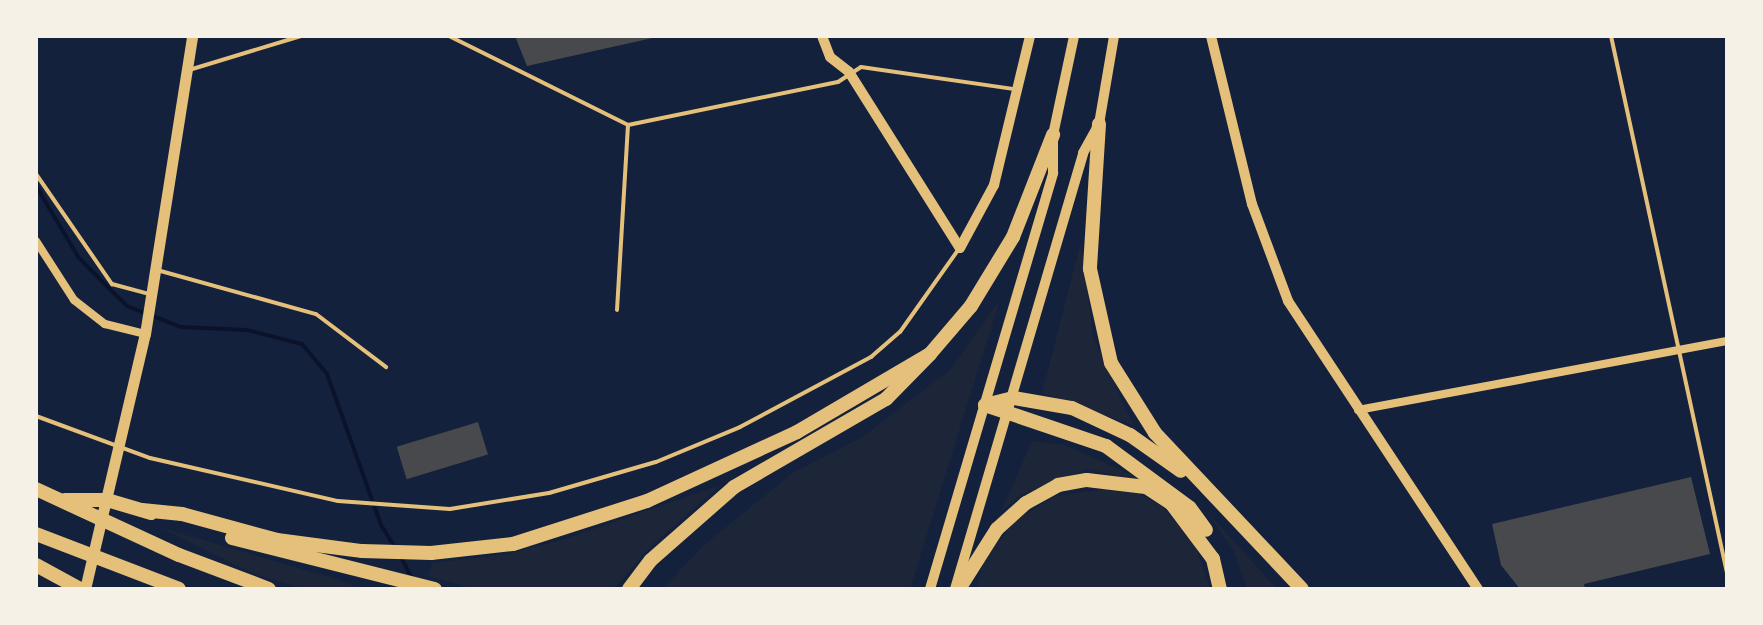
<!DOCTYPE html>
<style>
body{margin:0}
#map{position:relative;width:1763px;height:625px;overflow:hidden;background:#14213d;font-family:Ubuntu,sans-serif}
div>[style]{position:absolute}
.green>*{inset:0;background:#1d2539}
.stream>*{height:4px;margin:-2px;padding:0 2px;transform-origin:2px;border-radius:2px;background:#0b132b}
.building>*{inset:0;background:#48494c;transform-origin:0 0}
.service>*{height:4px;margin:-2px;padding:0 2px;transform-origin:2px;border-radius:2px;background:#e5c07b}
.minor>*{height:8px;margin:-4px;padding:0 4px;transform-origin:4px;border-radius:4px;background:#e5c07b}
.tertiary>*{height:10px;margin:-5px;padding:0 5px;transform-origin:5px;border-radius:5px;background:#e5c07b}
.secondary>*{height:11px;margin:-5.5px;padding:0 5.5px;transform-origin:5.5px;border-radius:5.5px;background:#e5c07b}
.motorway>*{height:14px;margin:-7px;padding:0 7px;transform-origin:7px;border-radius:7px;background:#e5c07b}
span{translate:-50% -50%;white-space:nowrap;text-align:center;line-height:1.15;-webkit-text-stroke:6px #f6f1e7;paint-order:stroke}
.frame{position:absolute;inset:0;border:38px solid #f6f1e7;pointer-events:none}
</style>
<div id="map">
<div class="green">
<div style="clip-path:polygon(1081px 242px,1093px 336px,1133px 425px,1042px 393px)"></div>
<div style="clip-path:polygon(1000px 299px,910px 589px,662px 589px,705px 544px,794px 472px,861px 438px,951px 369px)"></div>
<div style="clip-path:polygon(1032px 441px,1065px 445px,1149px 483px,1088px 469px,1021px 495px,1001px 512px)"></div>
<div style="clip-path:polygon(721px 485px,651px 546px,614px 589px,474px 589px,428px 576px,432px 563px,508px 554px,565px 539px)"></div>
<div style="clip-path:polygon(1113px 488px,1131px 489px,1162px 506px,1195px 545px,1210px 589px,976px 589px,983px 564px,1014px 521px,1055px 496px)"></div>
<div style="clip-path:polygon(1204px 508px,1277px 589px,1247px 589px,1234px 551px)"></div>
<div style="clip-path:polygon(159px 527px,339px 580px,363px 589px,304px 589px,254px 574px)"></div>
</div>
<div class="stream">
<div style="left:36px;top:186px;width:84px;rotate:59.2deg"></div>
<div style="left:79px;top:258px;width:68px;rotate:45deg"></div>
<div style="left:127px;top:306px;width:58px;rotate:21.3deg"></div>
<div style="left:181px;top:327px;width:66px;rotate:2.6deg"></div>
<div style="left:247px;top:330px;width:57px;rotate:14.3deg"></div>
<div style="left:302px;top:344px;width:39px;rotate:50deg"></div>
<div style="left:327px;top:374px;width:160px;rotate:70.3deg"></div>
<div style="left:381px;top:525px;width:26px;rotate:58deg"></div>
<div style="left:400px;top:555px;width:27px;rotate:63deg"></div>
</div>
<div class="building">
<div style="clip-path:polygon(515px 36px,657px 36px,657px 37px,527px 66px)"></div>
<div style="left:478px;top:422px;width:34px;height:85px;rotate:73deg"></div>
<div style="clip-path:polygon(1691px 477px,1710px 554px,1584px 584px,1585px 589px,1520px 589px,1501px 565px,1492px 524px)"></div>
</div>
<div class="service">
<div style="left:449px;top:36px;width:200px;rotate:26.4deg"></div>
<div style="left:628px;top:125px;width:214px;rotate:-11.6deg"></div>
<div style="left:838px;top:82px;width:27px;rotate:-33deg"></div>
<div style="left:861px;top:67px;width:155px;rotate:8.2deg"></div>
<div style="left:1611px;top:36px;width:549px;rotate:77.81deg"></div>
<div style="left:189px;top:70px;width:117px;rotate:-16.9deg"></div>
<div style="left:36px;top:174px;width:134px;rotate:55.4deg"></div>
<div style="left:112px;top:284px;width:39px;rotate:15deg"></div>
<div style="left:157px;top:270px;width:165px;rotate:15.5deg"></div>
<div style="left:316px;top:314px;width:88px;rotate:37.1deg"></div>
<div style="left:617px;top:310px;width:185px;rotate:-86.6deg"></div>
<div style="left:36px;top:416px;width:121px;rotate:20.2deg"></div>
<div style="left:150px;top:458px;width:193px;rotate:12.9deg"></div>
<div style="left:338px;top:501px;width:112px;rotate:4.1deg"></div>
<div style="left:450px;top:509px;width:100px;rotate:-9.2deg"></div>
<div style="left:549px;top:493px;width:111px;rotate:-16.2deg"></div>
<div style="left:656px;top:462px;width:91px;rotate:-22.6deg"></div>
<div style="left:740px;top:427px;width:149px;rotate:-28.1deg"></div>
<div style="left:871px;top:357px;width:38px;rotate:-41deg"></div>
<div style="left:900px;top:332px;width:100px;rotate:-54.7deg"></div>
</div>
<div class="minor">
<div style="left:36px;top:241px;width:70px;rotate:57.2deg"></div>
<div style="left:74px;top:300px;width:39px;rotate:38deg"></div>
<div style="left:105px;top:324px;width:41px;rotate:14deg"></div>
<div style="left:1358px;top:410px;width:375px;rotate:-10.6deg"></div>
</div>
<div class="tertiary">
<div style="left:822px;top:36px;width:22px;rotate:69deg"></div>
<div style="left:830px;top:57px;width:24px;rotate:38deg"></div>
<div style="left:849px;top:72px;width:208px;rotate:57.8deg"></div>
<div style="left:1211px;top:36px;width:173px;rotate:76.3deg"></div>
<div style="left:1252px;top:204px;width:103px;rotate:69.6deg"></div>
<div style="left:1288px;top:301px;width:345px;rotate:56.6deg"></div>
<div style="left:960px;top:248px;width:72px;rotate:-61.6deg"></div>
<div style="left:994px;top:185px;width:153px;rotate:-76.4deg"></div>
<div style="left:930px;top:589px;width:434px;rotate:-73.5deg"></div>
<div style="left:1053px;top:173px;width:38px;rotate:-90deg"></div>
<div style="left:1053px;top:135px;width:101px;rotate:-78deg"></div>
<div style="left:955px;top:589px;width:454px;rotate:-73.6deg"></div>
<div style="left:1083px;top:153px;width:33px;rotate:-61deg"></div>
<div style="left:1099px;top:124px;width:89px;rotate:-80.3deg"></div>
</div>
<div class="secondary">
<div style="left:85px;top:589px;width:262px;rotate:-76.8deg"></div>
<div style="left:145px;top:334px;width:302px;rotate:-81deg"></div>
</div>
<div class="motorway">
<div style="left:1099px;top:124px;width:145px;rotate:93.6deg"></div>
<div style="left:1090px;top:269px;width:96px;rotate:77.4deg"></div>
<div style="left:1111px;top:363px;width:83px;rotate:57.8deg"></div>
<div style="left:1155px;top:433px;width:214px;rotate:46.7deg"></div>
<div style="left:985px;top:405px;width:128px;rotate:18.7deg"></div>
<div style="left:1106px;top:446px;width:104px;rotate:36.4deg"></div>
<div style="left:1190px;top:508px;width:27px;rotate:54deg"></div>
<div style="left:985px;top:405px;width:30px;rotate:-14deg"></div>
<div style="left:1014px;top:398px;width:59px;rotate:9.8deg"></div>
<div style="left:1072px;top:408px;width:64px;rotate:25deg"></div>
<div style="left:1130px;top:435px;width:62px;rotate:35.2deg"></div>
<div style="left:36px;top:489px;width:157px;rotate:24.8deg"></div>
<div style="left:179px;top:555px;width:96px;rotate:20.7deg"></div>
<div style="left:65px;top:500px;width:42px"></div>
<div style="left:107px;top:500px;width:46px;rotate:16.5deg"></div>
<div style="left:142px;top:510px;width:40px;rotate:5.7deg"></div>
<div style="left:182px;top:514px;width:98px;rotate:15.3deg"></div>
<div style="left:277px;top:540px;width:86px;rotate:7.4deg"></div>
<div style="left:362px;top:551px;width:69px;rotate:1.7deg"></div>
<div style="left:431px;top:553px;width:82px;rotate:-6.3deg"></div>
<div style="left:513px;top:544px;width:141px;rotate:-17.8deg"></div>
<div style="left:647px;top:501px;width:165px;rotate:-24.7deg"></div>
<div style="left:797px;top:432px;width:154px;rotate:-30.4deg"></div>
<div style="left:36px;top:534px;width:153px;rotate:21deg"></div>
<div style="left:232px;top:538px;width:209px;rotate:14.1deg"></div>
<div style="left:36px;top:565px;width:50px;rotate:28.6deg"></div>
<div style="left:629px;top:589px;width:36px;rotate:-53deg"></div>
<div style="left:651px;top:560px;width:111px;rotate:-41.3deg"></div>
<div style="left:734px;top:487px;width:176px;rotate:-30.1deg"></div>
<div style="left:886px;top:399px;width:63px;rotate:-45.6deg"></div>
<div style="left:930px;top:354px;width:63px;rotate:-49.5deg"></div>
<div style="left:971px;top:306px;width:81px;rotate:-58.7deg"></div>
<div style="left:1013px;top:237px;width:110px;rotate:-68.6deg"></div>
<div style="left:959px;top:589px;width:71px;rotate:-57.7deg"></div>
<div style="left:997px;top:529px;width:39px;rotate:-42deg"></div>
<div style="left:1026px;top:503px;width:37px;rotate:-29deg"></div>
<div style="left:1058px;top:485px;width:29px;rotate:-10deg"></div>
<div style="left:1087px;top:480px;width:59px;rotate:6.8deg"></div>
<div style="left:1146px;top:487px;width:30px;rotate:33deg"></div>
<div style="left:1171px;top:503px;width:70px;rotate:53.1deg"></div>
<div style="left:1213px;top:559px;width:31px;rotate:77deg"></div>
</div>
<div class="frame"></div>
</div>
